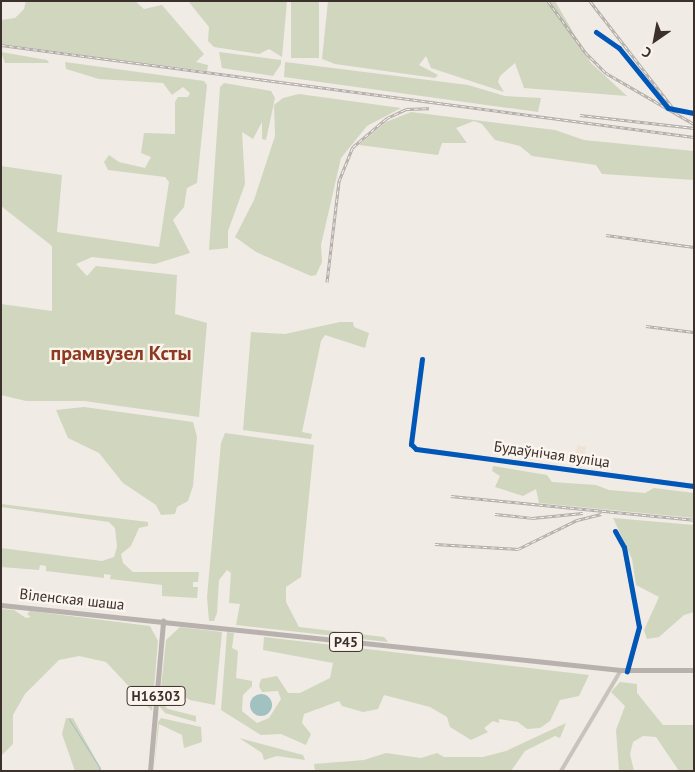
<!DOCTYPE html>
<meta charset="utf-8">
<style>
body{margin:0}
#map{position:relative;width:695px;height:772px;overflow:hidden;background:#f0ebe5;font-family:"PT Sans",sans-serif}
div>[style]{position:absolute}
.green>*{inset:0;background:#d1d6bf;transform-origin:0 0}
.plaza>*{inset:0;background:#eee3d5}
.water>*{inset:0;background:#a1c2c1}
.round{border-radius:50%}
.stream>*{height:1px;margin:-0.5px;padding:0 0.5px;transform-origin:0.5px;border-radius:0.5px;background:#a1c2c1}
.minor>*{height:4px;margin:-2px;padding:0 2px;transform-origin:2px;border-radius:2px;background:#c9c3be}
.major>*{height:5px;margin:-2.5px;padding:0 2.5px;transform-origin:2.5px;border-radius:2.5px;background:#b8b1ad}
.rail>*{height:3px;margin-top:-1.5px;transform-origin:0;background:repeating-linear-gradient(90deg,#fbf5ee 0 4px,#b1aca8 0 8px);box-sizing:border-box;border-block:1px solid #b1aca8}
.cycleway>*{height:5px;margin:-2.5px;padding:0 2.5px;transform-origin:2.5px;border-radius:2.5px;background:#0057b8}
span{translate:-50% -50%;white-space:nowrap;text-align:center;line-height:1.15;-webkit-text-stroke:4.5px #fbf5ee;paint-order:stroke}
.shield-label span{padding:1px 4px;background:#fbf5ee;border:1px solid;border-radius:4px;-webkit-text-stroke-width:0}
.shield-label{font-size:14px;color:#3b302b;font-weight:700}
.street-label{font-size:15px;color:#3b302b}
.district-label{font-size:20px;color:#8c3b22;font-weight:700}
.frame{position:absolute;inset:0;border:2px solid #3b302b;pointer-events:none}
.north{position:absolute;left:630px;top:15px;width:50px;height:50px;-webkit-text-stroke:4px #fbf5ee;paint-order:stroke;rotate:213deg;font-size:14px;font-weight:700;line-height:20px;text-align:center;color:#3b302b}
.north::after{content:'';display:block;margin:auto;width:18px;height:22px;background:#3b302b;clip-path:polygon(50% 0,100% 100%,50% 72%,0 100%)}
</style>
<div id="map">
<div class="green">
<div style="clip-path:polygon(26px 1px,135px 1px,144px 9px,162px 5px,204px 54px,196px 62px,208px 65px,207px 71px,1px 44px,1px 20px,15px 18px,24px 9px)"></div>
<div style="clip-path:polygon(188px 1px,287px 1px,282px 57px,269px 49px,259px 54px,214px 47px,208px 41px,209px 27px)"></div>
<div style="left:291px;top:1px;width:28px;height:57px"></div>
<div style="clip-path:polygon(328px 1px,555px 1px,591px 63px,627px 96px,524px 88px,515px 63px,500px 76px,498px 82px,504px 92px,431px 68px,426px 56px,419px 65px,438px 75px,435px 78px,335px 64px,322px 59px)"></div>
<div style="clip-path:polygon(1px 52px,47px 60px,49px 63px,5px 63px)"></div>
<div style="clip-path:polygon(219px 52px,281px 60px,281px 64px,273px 76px,222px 68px)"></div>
<div style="clip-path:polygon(65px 62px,204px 81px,207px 85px,197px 183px,187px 188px,184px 207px,173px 220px,190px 253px,155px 264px,92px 257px,76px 264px,87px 276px,96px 266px,177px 275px,175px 314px,207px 323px,199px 417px,84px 401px,26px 401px,1px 395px,1px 304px,52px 311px,52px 246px,1px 206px,1px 166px,62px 175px,57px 232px,159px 247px,169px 182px,165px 177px,108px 170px,104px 162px,109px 155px,119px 162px,145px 168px,151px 157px,141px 153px,144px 133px,175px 134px,175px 102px,178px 97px,188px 97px,190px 93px,183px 87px,172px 95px,163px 83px,99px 79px,66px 69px)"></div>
<div style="clip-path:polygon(285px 62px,468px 85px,505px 96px,541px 98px,538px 112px,284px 77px)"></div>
<div style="clip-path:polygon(224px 83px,271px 91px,275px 98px,266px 140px,262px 139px,262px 122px,253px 139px,242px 132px,245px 184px,228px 231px,228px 248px,209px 250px,220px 87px)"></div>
<div style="clip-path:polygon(299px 94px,401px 108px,367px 126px,341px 158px,321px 245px,322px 262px,316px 275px,311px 276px,256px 252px,235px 237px,254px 200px,275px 136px,274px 105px,283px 98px)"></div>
<div style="clip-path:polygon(411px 112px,555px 130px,584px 140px,694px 151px,694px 180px,602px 174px,596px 165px,532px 156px,520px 146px,495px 140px,482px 124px,474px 121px,456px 128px,467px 143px,442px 143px,438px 155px,359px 145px,386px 122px)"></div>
<div style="clip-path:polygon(340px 322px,353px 322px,354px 327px,369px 333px,365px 348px,325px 335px,321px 341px,302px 432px,312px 434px,311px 439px,243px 430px,251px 332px,285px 334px)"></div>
<div style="clip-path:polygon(84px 407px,193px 422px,197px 437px,193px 486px,188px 501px,177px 507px,175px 514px,161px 515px,156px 505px,123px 483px,99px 453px,68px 438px,56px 410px)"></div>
<div style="clip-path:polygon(225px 433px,314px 445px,301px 577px,286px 587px,286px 602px,299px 627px,384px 637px,388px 642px,236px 625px,240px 604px,229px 603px,231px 573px,227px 570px,219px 580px,217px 613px,214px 621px,209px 621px,207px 597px,221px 443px)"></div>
<div style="clip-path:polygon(493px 466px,547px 475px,552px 482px,596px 485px,609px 490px,645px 493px,654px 488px,694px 493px,694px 518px,539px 503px,536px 489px,523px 496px,495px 487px,500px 476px,492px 471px)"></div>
<div style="clip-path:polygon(1px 504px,148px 522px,148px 526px,139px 528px,131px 546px,121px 554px,123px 563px,133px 572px,199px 572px,198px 582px,193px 582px,193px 587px,198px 587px,197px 598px,162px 596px,162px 585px,110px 579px,111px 575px,104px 574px,104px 578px,46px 571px,46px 566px,40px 565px,39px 570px,1px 567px,1px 548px,102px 561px,114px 557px,117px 547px,115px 528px,109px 522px,1px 507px)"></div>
<div style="clip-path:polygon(613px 518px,694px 525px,694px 612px,684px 615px,659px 637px,647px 639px,644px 630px,659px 597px,636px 585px,632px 559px)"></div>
<div style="clip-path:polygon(1px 609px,14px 610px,26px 618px,31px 617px,27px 614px,30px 611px,150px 626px,158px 641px,152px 711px,106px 662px,79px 656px,59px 660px,25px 694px,13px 715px,13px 744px,1px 756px)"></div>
<div style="clip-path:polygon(180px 627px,222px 632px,215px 705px,190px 700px,172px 690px,164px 692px,162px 703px,168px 709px,196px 716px,196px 722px,165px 713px,159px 706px,166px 640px)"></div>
<div style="clip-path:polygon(227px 632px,234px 633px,232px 648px,238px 651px,236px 678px,252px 681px,252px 686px,243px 695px,242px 711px,257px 723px,269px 718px,281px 699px,278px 691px,262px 692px,259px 686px,261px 679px,277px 676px,288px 693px,300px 693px,330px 678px,333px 663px,263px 650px,264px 637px,589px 675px,579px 696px,560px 700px,550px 721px,540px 728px,527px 729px,518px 722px,499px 719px,499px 723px,493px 721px,484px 728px,488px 732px,471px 740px,450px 727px,447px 717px,430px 707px,384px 695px,378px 709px,363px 712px,342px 706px,339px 701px,304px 714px,302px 723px,311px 734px,306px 745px,281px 734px,261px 735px,221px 710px)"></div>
<div style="clip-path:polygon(620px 682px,637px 684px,637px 693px,663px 725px,694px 725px,694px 771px,679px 771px,656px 737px,643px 736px,633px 742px,630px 754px,634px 771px,619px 771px,616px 730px,625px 706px,611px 692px)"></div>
<div style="clip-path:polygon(66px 718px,73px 718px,102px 771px,75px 771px,62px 734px)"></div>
<div style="clip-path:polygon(161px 718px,201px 727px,202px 742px,184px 748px,182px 735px,159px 724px,154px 771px,158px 722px)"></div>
<div style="clip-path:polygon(566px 723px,560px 738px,555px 736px,525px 751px,511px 771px,315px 771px,314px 764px,364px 760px,386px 753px,421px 758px,437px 753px,444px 757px,483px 757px,506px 751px)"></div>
<div style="clip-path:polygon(239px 738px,303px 755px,305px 760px,277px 756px,264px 760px,262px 753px)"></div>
</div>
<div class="plaza">
<div style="clip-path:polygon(577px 445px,586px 447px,582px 469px,574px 468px)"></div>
</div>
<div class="water">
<div class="round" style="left:250px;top:694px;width:22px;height:22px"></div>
</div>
<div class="stream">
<div style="left:69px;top:719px;width:58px;rotate:57.7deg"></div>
<div style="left:100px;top:768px;width:4px;rotate:135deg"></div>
</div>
<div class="minor">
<div style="left:596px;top:32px;width:28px;rotate:35deg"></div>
<div style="left:619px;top:48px;width:77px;rotate:50.8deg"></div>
<div style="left:668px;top:108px;width:26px;rotate:11deg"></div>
<div style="left:422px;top:359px;width:86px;rotate:97.4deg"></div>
<div style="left:411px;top:444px;width:7px;rotate:45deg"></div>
<div style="left:416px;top:449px;width:280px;rotate:7.6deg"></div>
<div style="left:615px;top:531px;width:18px;rotate:61deg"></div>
<div style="left:624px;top:547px;width:81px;rotate:79.4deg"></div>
<div style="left:639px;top:627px;width:46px;rotate:105.3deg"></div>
<div style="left:561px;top:771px;width:117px;rotate:-59.3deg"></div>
</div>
<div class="major">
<div style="left:1px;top:605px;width:623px;rotate:5.98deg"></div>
<div style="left:621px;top:670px;width:73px"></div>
<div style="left:150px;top:771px;width:151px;rotate:-85deg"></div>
</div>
<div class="rail">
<div style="left:548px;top:1px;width:63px;rotate:54deg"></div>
<div style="left:585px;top:52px;width:30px;rotate:45deg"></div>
<div style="left:606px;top:73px;width:102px;rotate:30.1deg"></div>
<div style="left:590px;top:1px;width:135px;rotate:52.2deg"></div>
<div style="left:1px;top:45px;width:699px;rotate:7.56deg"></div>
<div style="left:580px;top:115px;width:115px;rotate:6.5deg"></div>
<div style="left:606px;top:235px;width:89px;rotate:7.8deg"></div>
<div style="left:327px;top:282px;width:102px;rotate:-83.2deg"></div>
<div style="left:339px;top:181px;width:37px;rotate:-68deg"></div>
<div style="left:353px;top:147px;width:45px;rotate:-40.5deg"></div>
<div style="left:387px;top:118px;width:21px;rotate:-25deg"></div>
<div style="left:406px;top:109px;width:23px;rotate:-2deg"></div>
<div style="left:646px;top:326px;width:48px;rotate:7.1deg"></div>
<div style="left:451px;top:496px;width:244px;rotate:5.6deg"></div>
<div style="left:495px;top:514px;width:37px;rotate:6deg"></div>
<div style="left:532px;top:518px;width:51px;rotate:-5.6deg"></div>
<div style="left:435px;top:544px;width:83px;rotate:3.4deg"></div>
<div style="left:518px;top:549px;width:66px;rotate:-26.2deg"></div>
<div style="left:577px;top:520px;width:25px;rotate:-14deg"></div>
</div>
<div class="cycleway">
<div style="left:596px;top:32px;width:28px;rotate:35deg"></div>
<div style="left:619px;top:48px;width:77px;rotate:50.8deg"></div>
<div style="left:668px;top:108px;width:26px;rotate:11deg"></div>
<div style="left:422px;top:359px;width:86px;rotate:97.4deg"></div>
<div style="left:411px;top:444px;width:7px;rotate:45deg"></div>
<div style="left:416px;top:449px;width:280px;rotate:7.6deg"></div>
<div style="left:615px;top:531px;width:18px;rotate:61deg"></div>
<div style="left:624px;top:547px;width:81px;rotate:79.4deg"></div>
<div style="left:639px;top:627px;width:46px;rotate:105.3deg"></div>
</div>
<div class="shield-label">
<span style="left:346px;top:642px">Р45</span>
<span style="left:156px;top:696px">Н16303</span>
</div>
<div class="street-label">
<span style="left:552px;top:454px;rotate:8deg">Будаўнічая вуліца</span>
<span style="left:72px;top:599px;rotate:6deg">Віленская шаша</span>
</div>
<div class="district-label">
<span style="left:121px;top:353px">прамвузел Ксты</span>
</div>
<div class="frame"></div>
<div class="north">С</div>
</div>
